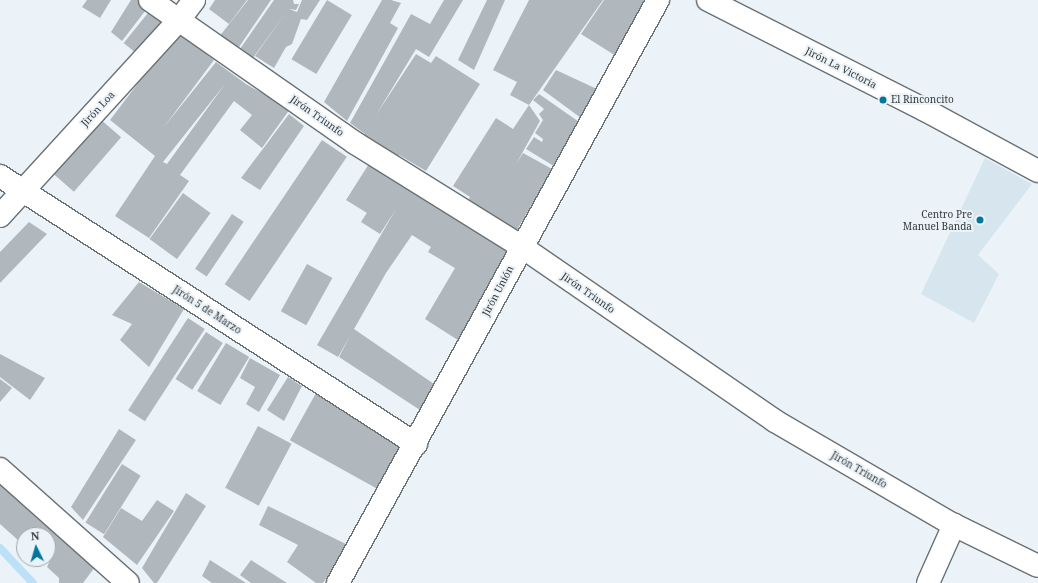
<!DOCTYPE html>
<meta charset="utf-8">
<style>
body{margin:0}
#map{position:relative;width:1038px;height:583px;overflow:hidden;background:#ebf3f8;font-family:"Noto Serif",serif}
div>[style]{position:absolute}
.built>*{inset:0;background:#d7e6ee}
.stream>*{height:8px;margin:-4px;padding:0 4px;transform-origin:4px;border-radius:4px;background:#bce0f5}
.building>*{inset:0;background:#b1b8bd;transform-origin:0 0}
.roads{filter:drop-shadow(1px 0 #6a7175) drop-shadow(-1px 0 #6a7175) drop-shadow(0 1px #6a7175) drop-shadow(0 -1px #6a7175)}
.minor>*{height:22px;margin:-11px;padding:0 11px;transform-origin:11px;border-radius:11px;background:#fff}
.dots>*{width:11px;height:11px;translate:-50% -50%;box-sizing:border-box;border:2px solid #ebf3f8;border-radius:50%}
span{translate:-50% -50%;white-space:nowrap;text-align:center;line-height:1.15;-webkit-text-stroke:4px #ebf3f8;paint-order:stroke}
.street-label{font-size:10px;color:#35383a}
.poi-label{font-size:10px;color:#35383a}
.left{translate:0 -50%;text-align:left}
.right{translate:-100% -50%;text-align:right}
.north{position:absolute;left:16px;top:527px;width:40px;height:40px;box-sizing:border-box;background:#ebf3f8;border:1px solid #a2a8ac;border-radius:50%;rotate:355deg;font-size:11px;font-weight:700;line-height:16px;text-align:center;color:#35383a}
.north::after{content:'';display:block;margin:auto;width:14px;height:18px;background:#04749e;clip-path:polygon(50% 0,100% 100%,50% 72%,0 100%)}
</style>
<div id="map">
<div class="built">
<div style="clip-path:polygon(985px 158px,1032px 184px,978px 255px,999px 274px,974px 323px,921px 294px)"></div>
</div>
<div class="stream">
<div style="left:0;top:548px;width:48px;rotate:46.7deg"></div>
</div>
<div class="building">
<div style="clip-path:polygon(87px 0,111px 0,100px 18px,82px 7px)"></div>
<div style="clip-path:polygon(131px 0,139px 0,149px 6px,122px 41px,111px 32px)"></div>
<div style="clip-path:polygon(215px 0,247px 0,229px 24px,209px 9px)"></div>
<div style="clip-path:polygon(248px 0,271px 0,237px 50px,219px 37px)"></div>
<div style="clip-path:polygon(274px 0,293px 0,294px 4px,299px 4px,296px 10px,289px 9px,297px 12px,302px 0,320px 0,307px 20px,301px 19px,292px 44px,286px 47px,274px 68px,255px 56px,287px 11px,253px 58px,240px 49px)"></div>
<div style="left:327px;top:0;width:29px;height:69px;rotate:31deg"></div>
<div style="clip-path:polygon(382px 0,391px 0,401px 3px,390px 23px,398px 28px,347px 121px,324px 102px)"></div>
<div style="clip-path:polygon(444px 0,463px 0,429px 57px,416px 49px,376px 115px,416px 54px,431px 63px,436px 56px,480px 84px,426px 171px,399px 155px,397px 158px,363px 137px,365px 134px,350px 123px,411px 14px,430px 24px)"></div>
<div style="clip-path:polygon(487px 0,505px 0,474px 70px,458px 60px)"></div>
<div style="clip-path:polygon(529px 0,603px 0,529px 105px,510px 95px,517px 82px,493px 70px)"></div>
<div style="clip-path:polygon(604px 0,647px 0,616px 56px,581px 34px)"></div>
<div style="left:152px;top:8px;width:19px;height:45px;rotate:39deg"></div>
<div style="clip-path:polygon(evenodd,177px 32px,214px 60px,164px 127px,216px 62px,246px 84px,290px 109px,262px 148px,240px 130px,252px 115px,234px 101px,180px 175px,189px 181px,149px 238px,115px 216px,155px 156px,110px 120px,177px 32px,225px 84px,167px 164px,163px 162px,225px 84px)"></div>
<div style="clip-path:polygon(556px 70px,599px 90px,581px 118px,543px 90px)"></div>
<div style="clip-path:polygon(539px 94px,582px 124px,557px 168px,526px 149px,534px 137px,542px 142px,543px 139px,535px 133px,543px 120px,539px 114px,544px 109px,533px 100px)"></div>
<div style="clip-path:polygon(529px 105px,540px 121px,516px 164px,523px 153px,552px 169px,517px 230px,468px 201px,470px 197px,453px 186px,496px 118px,513px 129px)"></div>
<div style="clip-path:polygon(289px 114px,304px 126px,260px 190px,241px 178px)"></div>
<div style="left:100px;top:119px;width:28px;height:72px;rotate:41deg"></div>
<div style="left:322px;top:140px;width:30px;height:174px;rotate:34deg"></div>
<div style="clip-path:polygon(372px 159px,515px 246px,464px 344px,425px 319px,455px 268px,428px 252px,431px 247px,412px 235px,386px 273px,354px 329px,434px 384px,423px 412px,339px 357px,350px 336px,338px 357px,317px 345px,396px 209px,380px 234px,361px 222px,370px 208px,367px 213px,346px 200px)"></div>
<div style="left:183px;top:193px;width:34px;height:57px;rotate:36deg"></div>
<div style="left:232px;top:214px;width:14px;height:66px;rotate:34deg"></div>
<div style="clip-path:polygon(29px 222px,47px 234px,0 283px,0 252px)"></div>
<div style="left:307px;top:264px;width:29px;height:54px;rotate:29deg"></div>
<div style="clip-path:polygon(139px 282px,184px 309px,149px 367px,120px 340px,132px 324px,112px 315px)"></div>
<div style="left:188px;top:318px;width:20px;height:110px;rotate:33deg"></div>
<div style="left:206px;top:332px;width:20px;height:56px;rotate:33deg"></div>
<div style="left:226px;top:343px;width:27px;height:56px;rotate:31deg"></div>
<div style="clip-path:polygon(0 354px,45px 378px,30px 400px,0 377px)"></div>
<div style="clip-path:polygon(250px 358px,280px 375px,259px 412px,246px 404px,255px 387px,240px 378px)"></div>
<div style="clip-path:polygon(288px 377px,302px 386px,284px 421px,267px 410px)"></div>
<div style="clip-path:polygon(0 379px,12px 388px,0 402px)"></div>
<div style="left:316px;top:393px;width:105px;height:54px;rotate:29deg"></div>
<div style="left:258px;top:426px;width:38px;height:70px;rotate:28deg"></div>
<div style="clip-path:polygon(119px 429px,136px 440px,83px 520px,71px 507px)"></div>
<div style="left:122px;top:464px;width:22px;height:69px;rotate:32deg"></div>
<div style="clip-path:polygon(0 479px,95px 567px,83px 583px,59px 583px,59px 578px,47px 567px,51px 558px,48px 555px,48px 535px,27px 534px,19px 541px,0 524px)"></div>
<div style="clip-path:polygon(186px 493px,206px 506px,157px 583px,154px 583px,142px 568px)"></div>
<div style="clip-path:polygon(157px 500px,174px 511px,137px 565px,103px 537px,121px 508px,142px 521px)"></div>
<div style="clip-path:polygon(268px 506px,346px 544px,336px 564px,323px 583px,316px 583px,287px 562px,298px 545px,259px 525px)"></div>
<div style="clip-path:polygon(210px 560px,246px 583px,212px 583px,202px 576px)"></div>
<div style="clip-path:polygon(251px 560px,287px 583px,251px 583px,240px 575px)"></div>
</div>
<div class="roads">
<div class="minor">
<div style="left:150px;top:0;width:250px;rotate:34.9deg"></div>
<div style="left:355px;top:143px;width:197px;rotate:31.9deg"></div>
<div style="left:522px;top:247px;width:307px;rotate:34.5deg"></div>
<div style="left:775px;top:421px;width:207px;rotate:30.2deg"></div>
<div style="left:954px;top:525px;width:93px;rotate:26deg"></div>
<div style="left:708px;top:0;width:243px;rotate:26.9deg"></div>
<div style="left:925px;top:110px;width:128px;rotate:28.4deg"></div>
<div style="left:0;top:176px;width:495px;rotate:32.8deg"></div>
<div style="left:0;top:216px;width:265px;rotate:-47.6deg"></div>
<div style="left:179px;top:20px;width:25px;rotate:-53deg"></div>
<div style="left:0;top:469px;width:171px;rotate:41.7deg"></div>
<div style="left:338px;top:583px;width:665px;rotate:-61.24deg"></div>
<div style="left:928px;top:583px;width:64px;rotate:-65.9deg"></div>
</div>
</div>
<div class="dots">
<div style="left:883px;top:100px;background:#04749e"></div>
<div style="left:980px;top:220px;background:#04749e"></div>
</div>
<div class="street-label">
<span style="left:841px;top:68px;rotate:27deg">Jirón La Victoria</span>
<span style="left:98px;top:109px;rotate:-47deg">Jirón Loa</span>
<span style="left:317px;top:116px;rotate:35deg">Jirón Triunfo</span>
<span style="left:498px;top:291px;rotate:-62deg">Jirón Unión</span>
<span style="left:588px;top:293px;rotate:35deg">Jirón Triunfo</span>
<span style="left:207px;top:310px;rotate:33deg">Jirón 5 de Marzo</span>
<span style="left:859px;top:470px;rotate:30deg">Jirón Triunfo</span>
</div>
<div class="poi-label">
<span class="left" style="left:891px;top:100px">El Rinconcito</span>
<span class="right" style="left:972px;top:220px">Centro Pre<br>Manuel Banda</span>
</div>
<div class="north">N</div>
</div>
